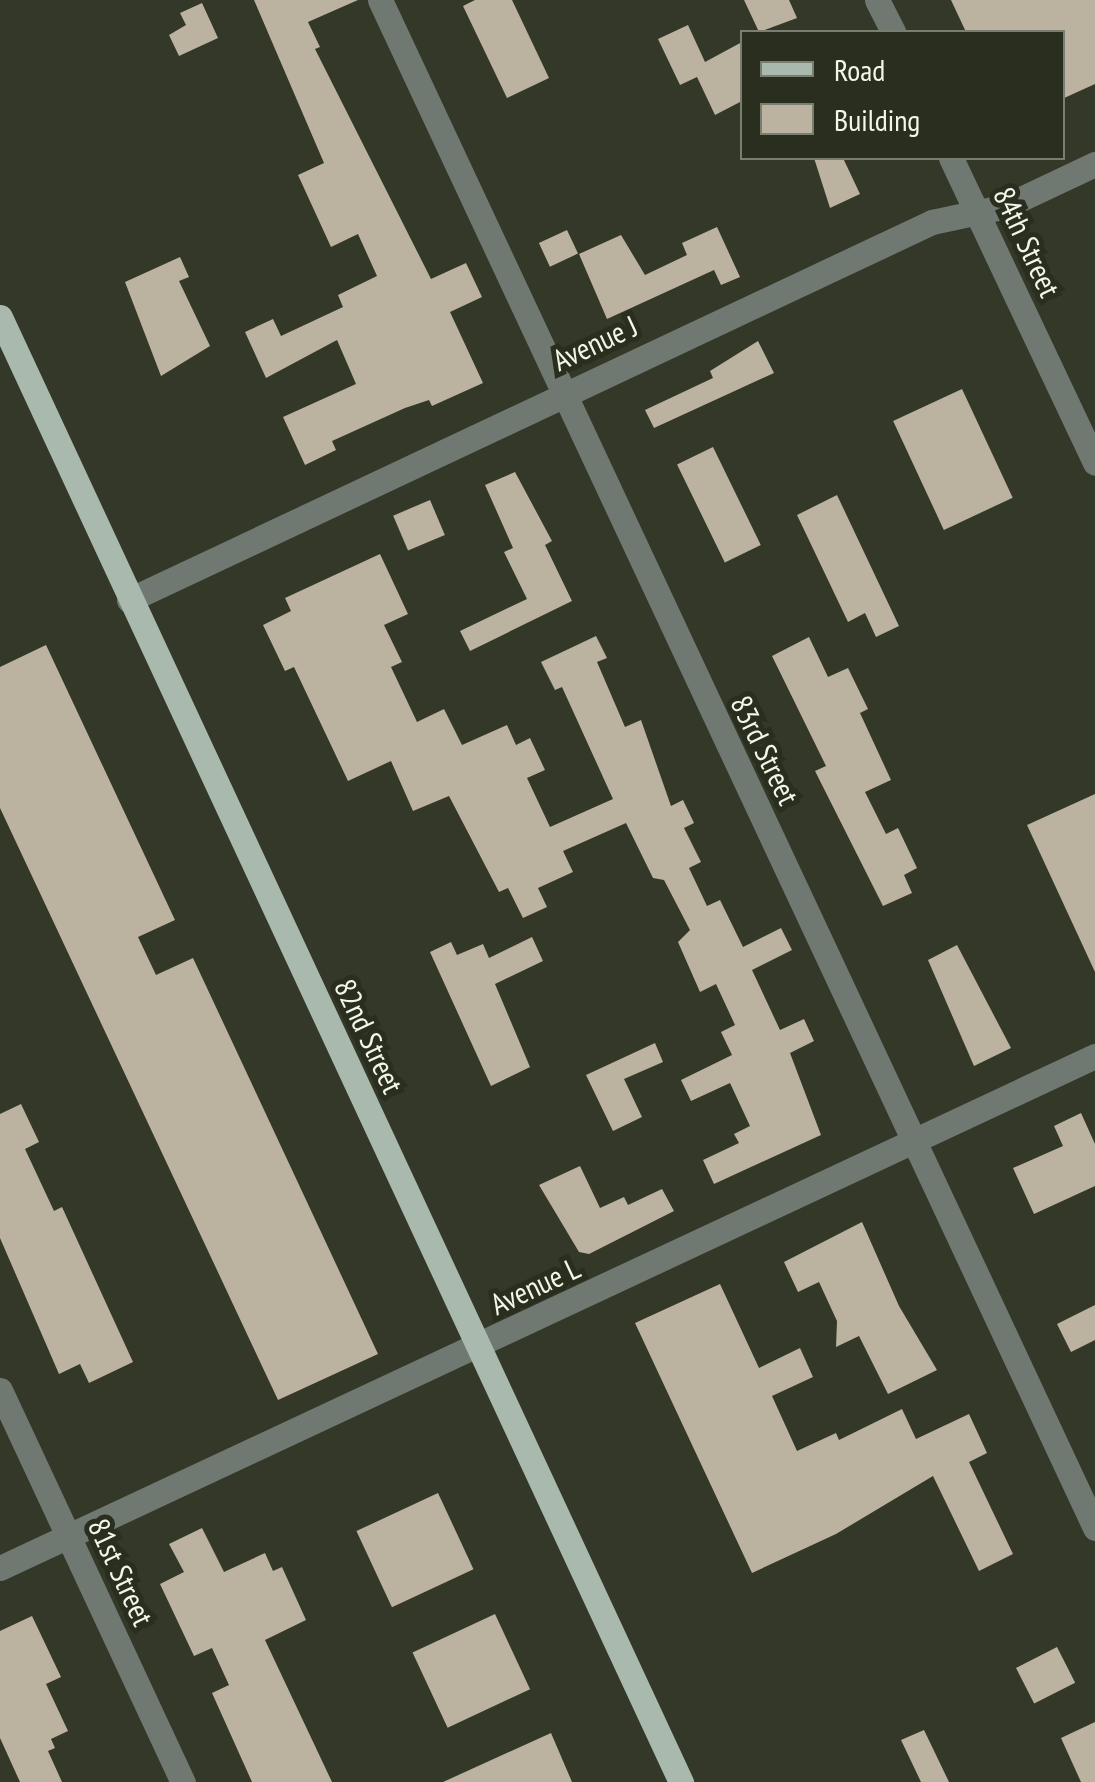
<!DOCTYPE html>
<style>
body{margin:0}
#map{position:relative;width:1095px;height:1782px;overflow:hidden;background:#343828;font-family:"PT Sans Narrow",sans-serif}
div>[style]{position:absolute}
.building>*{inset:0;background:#bbb39f;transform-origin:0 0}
.minor>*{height:25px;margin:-12.5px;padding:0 12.5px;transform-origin:12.5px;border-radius:12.5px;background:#707872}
.major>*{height:25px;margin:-12.5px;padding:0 12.5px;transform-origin:12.5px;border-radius:12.5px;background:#a9b9ad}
span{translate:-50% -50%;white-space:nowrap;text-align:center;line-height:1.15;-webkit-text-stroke:10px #2a2e1e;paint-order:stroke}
.street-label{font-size:30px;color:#f2f6eb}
.legend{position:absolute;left:740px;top:30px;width:325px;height:130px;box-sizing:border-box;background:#2a2e1e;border:2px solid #7a7e70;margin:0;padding:12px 18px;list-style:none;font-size:30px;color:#f2f6eb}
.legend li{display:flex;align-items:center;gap:20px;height:50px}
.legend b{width:50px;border:2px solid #7a7e70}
</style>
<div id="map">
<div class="building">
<div style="clip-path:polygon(254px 0,358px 0,308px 22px,320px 47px,315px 49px,431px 279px,466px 263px,482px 297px,450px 312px,483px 383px,432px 406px,429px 400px,405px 408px,332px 441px,336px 450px,305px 465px,283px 417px,356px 384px,337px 340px,266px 378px,245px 332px,273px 319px,281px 336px,343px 307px,338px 295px,377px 276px,358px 234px,331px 247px,298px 175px,324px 163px)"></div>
<div style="clip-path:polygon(475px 0,512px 0,549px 78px,507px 98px,463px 6px)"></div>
<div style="clip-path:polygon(744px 0,789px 0,797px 18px,759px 32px)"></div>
<div style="clip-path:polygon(951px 0,1095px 0,1095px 84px,1062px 99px,1062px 32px,966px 32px)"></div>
<div style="clip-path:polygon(202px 3px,218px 38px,179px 56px,169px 35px,186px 25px,180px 13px)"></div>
<div style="clip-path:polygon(688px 25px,705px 62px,742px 42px,742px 101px,715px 115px,697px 77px,680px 85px,658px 39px)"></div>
<div style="clip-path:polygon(814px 158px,843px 158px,860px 194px,830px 208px)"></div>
<div style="clip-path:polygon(717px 227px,740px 277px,721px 285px,714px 270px,607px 319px,579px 254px,621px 235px,645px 275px,687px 255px,682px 243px)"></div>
<div style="left:567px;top:230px;width:26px;height:31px;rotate:65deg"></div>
<div style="clip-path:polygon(180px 257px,189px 277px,179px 281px,210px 346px,161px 376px,125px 282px)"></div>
<div style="clip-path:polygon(758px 341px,774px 373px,654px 428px,645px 410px,713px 378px,710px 371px)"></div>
<div style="left:962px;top:389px;width:120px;height:76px;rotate:65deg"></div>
<div style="left:713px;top:447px;width:109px;height:40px;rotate:64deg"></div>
<div style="clip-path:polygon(515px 472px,552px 541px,545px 545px,572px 601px,470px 651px,460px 631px,527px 599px,504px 552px,513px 548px,485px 485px)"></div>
<div style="clip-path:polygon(837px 495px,899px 626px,876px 637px,865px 613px,848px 622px,797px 515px)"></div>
<div style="left:430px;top:500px;width:38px;height:40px;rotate:67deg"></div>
<div style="clip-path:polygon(380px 554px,408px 614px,384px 625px,402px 662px,391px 667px,417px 722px,444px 709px,462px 745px,507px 725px,516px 745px,530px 738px,545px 770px,527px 778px,550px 827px,613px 799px,562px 687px,555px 690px,541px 662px,596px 636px,607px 658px,597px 662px,625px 727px,641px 720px,671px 806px,683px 800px,694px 823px,684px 828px,701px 862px,689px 868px,707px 906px,720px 900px,743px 947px,781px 928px,792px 950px,752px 970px,780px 1030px,804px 1019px,814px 1041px,790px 1053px,821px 1135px,714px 1184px,703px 1160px,739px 1143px,734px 1134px,750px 1126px,730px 1083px,691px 1101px,681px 1080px,732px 1055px,721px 1032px,735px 1025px,716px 984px,700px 992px,678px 942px,690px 930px,664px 880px,653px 878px,626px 823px,563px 851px,573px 872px,538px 888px,547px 907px,523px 918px,508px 888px,499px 892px,449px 796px,413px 811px,391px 761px,348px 781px,294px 667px,285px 671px,263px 625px,291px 611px,285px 598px)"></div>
<div style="clip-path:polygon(809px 637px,828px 677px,848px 668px,868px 709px,860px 713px,891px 780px,865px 792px,886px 834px,898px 828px,917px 868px,904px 875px,912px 893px,883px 906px,815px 771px,826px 766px,772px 656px)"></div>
<div style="clip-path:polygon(46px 645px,175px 920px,138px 937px,156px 975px,193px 958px,378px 1354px,278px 1400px,0 808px,0 667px)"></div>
<div style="clip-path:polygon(1095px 794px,1095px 972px,1027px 825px)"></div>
<div style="clip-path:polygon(532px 937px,543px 961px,495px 984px,530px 1067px,491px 1086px,430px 952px,451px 942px,457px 955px,483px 944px,489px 958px)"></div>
<div style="clip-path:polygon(957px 945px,1011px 1048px,974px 1066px,928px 960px)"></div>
<div style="clip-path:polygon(655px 1043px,663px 1062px,624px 1079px,642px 1117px,613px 1131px,586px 1075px)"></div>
<div style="clip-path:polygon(21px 1104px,39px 1142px,25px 1149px,54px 1211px,62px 1207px,133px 1362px,89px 1383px,80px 1364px,59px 1374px,0 1238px,0 1114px)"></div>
<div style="clip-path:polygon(1081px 1113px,1095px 1144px,1095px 1186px,1034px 1214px,1013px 1168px,1063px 1146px,1054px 1126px)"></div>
<div style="clip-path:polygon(580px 1166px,600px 1208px,624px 1197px,628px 1205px,662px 1189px,674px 1211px,589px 1254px,579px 1252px,539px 1185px)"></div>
<div style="clip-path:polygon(862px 1222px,899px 1306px,937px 1370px,888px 1394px,859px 1336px,836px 1347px,837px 1321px,819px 1282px,798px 1292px,784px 1262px)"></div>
<div style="clip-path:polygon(720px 1284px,759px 1368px,800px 1348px,813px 1377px,772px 1396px,797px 1451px,836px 1433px,839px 1440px,902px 1409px,916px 1439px,969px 1414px,987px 1453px,969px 1462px,1013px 1554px,979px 1571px,933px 1476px,836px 1534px,752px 1573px,635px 1323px)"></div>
<div style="clip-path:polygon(1095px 1305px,1095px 1340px,1071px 1352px,1057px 1324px)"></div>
<div style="left:438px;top:1493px;width:84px;height:90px;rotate:65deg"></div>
<div style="clip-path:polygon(202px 1528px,224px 1572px,265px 1553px,273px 1571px,282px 1567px,306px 1620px,265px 1640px,332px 1782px,252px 1782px,212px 1693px,229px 1685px,212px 1648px,194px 1656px,160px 1584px,184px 1572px,169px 1544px)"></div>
<div style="left:495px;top:1614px;width:83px;height:91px;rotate:65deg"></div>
<div style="clip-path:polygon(32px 1616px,61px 1677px,46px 1684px,68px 1731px,51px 1739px,55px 1748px,48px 1751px,62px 1782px,20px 1782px,0 1738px,0 1631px)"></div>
<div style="left:1057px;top:1647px;width:40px;height:46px;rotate:63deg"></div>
<div style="clip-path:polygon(1095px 1722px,1095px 1782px,1081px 1782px,1061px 1738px)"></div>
<div style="clip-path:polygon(924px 1730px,949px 1782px,921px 1782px,901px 1740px)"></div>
<div style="clip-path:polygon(551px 1733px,572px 1782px,443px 1782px)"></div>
</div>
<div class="minor">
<div style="left:380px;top:0;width:1687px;rotate:64.92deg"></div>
<div style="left:877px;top:0;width:36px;rotate:63deg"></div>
<div style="left:951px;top:158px;width:337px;rotate:64.7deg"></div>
<div style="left:129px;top:600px;width:888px;rotate:-25.21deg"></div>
<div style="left:932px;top:222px;width:76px;rotate:-12.2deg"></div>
<div style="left:1006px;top:206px;width:98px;rotate:-25.3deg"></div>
<div style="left:0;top:1390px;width:433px;rotate:65deg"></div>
<div style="left:0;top:1568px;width:1209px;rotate:-25.06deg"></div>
</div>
<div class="major">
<div style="left:0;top:317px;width:1616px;rotate:65.07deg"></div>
</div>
<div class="street-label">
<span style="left:1027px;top:242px;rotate:65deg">84th Street</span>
<span style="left:595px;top:343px;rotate:-25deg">Avenue J</span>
<span style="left:765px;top:750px;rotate:64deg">83rd Street</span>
<span style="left:369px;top:1036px;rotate:65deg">82nd Street</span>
<span style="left:535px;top:1286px;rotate:-25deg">Avenue L</span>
<span style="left:121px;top:1572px;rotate:65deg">81st Street</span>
</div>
<ul class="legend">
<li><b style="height:12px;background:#a9b9ad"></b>Road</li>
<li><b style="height:28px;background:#bbb39f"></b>Building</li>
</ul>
</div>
